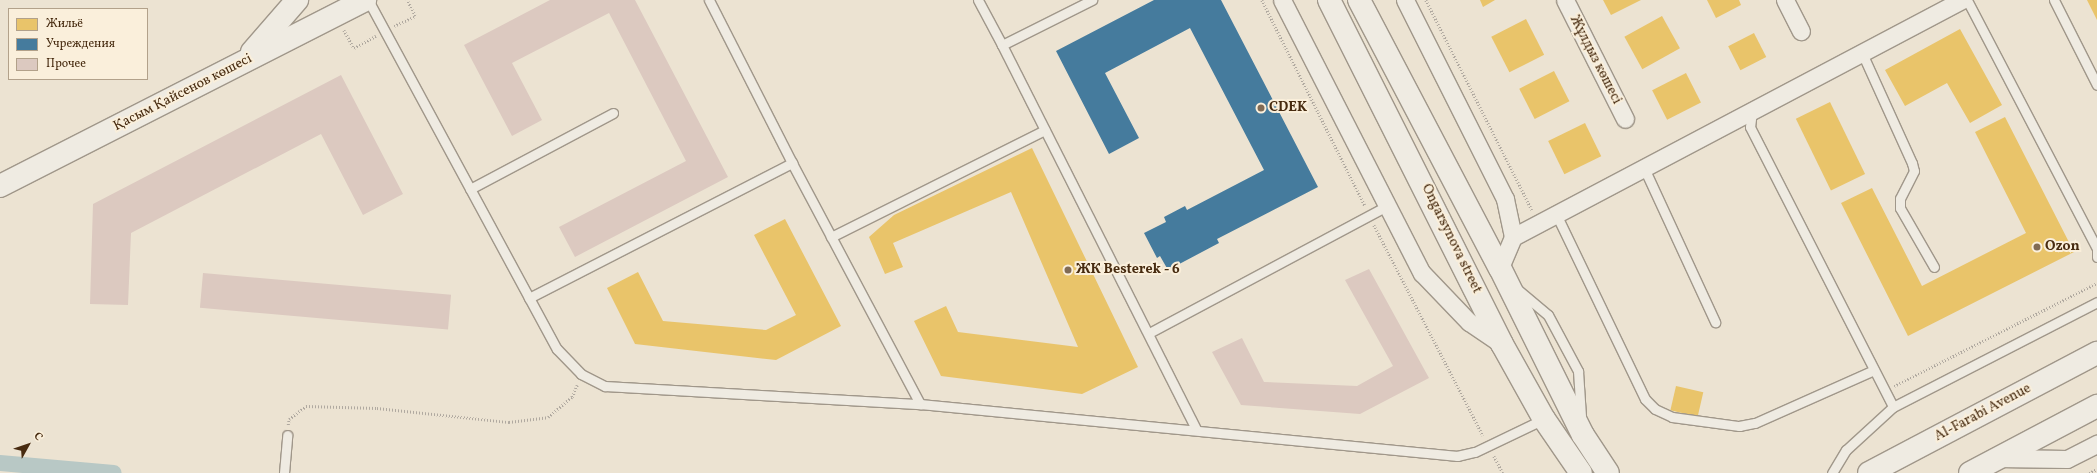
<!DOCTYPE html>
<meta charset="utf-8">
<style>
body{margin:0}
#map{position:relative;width:2097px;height:473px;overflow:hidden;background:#ece3d2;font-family:Vollkorn,serif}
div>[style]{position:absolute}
.homes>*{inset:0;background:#e9c46a;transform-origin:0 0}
.public>*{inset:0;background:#457b9d}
.canal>*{height:16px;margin:-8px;padding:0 8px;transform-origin:8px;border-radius:8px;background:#b8c8c5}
.building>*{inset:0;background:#dcc9c0;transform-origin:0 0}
.path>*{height:2.5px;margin-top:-1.25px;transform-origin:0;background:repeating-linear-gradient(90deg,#b0a9a0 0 1px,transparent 0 3px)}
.roads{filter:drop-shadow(1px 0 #a0978a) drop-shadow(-1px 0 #a0978a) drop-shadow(0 1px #a0978a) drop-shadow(0 -1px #a0978a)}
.lane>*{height:9px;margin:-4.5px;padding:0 4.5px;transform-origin:4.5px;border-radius:4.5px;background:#efebe2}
.street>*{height:17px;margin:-8.5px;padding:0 8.5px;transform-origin:8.5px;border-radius:8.5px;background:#efebe2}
.secondary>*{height:22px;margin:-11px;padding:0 11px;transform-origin:11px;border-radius:11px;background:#efebe2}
.dots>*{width:11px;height:11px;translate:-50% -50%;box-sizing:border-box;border:2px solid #faefdb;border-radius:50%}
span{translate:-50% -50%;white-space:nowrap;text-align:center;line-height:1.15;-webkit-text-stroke:4px #faefdb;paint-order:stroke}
.street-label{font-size:14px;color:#472b10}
.poi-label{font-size:14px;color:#472b10;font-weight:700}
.left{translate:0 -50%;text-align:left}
.legend{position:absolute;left:8px;top:8px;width:140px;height:72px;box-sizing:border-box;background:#faefdb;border:1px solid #b2a18a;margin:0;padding:5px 7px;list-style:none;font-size:12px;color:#472b10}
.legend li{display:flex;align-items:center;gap:8px;height:20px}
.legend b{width:20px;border:1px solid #b2a18a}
.north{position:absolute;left:8px;top:425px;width:40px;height:40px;-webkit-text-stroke:3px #faefdb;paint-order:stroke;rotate:50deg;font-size:11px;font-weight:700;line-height:16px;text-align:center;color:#472b10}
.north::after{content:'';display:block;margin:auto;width:14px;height:18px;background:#472b10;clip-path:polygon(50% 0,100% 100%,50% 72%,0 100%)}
</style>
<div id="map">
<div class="homes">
<div style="clip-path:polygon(1480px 0,1495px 0,1483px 7px)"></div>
<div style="clip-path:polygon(1603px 0,1641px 0,1611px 15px)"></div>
<div style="clip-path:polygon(1707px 0,1739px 0,1741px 5px,1716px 18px)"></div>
<div style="clip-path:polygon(2087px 0,2097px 0,2097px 20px)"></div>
<div style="left:1662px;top:16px;width:37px;height:43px;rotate:61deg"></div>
<div style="left:1526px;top:19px;width:40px;height:39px;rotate:63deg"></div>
<div style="clip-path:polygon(1960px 29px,2002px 105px,1970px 123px,1947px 83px,1905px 106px,1885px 70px)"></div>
<div style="left:1754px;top:33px;width:27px;height:29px;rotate:63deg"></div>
<div style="left:1554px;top:71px;width:34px;height:39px;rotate:63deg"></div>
<div style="left:1686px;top:73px;width:33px;height:38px;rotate:63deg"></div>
<div style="left:1830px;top:102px;width:80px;height:38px;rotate:64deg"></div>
<div style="clip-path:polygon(2005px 117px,2074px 252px,1908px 336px,1841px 203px,1872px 188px,1922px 286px,2026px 233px,1975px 132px)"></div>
<div style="left:1585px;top:123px;width:37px;height:41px;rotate:64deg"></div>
<div style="clip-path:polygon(1032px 148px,1138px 367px,1082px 394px,941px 376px,914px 321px,946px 306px,958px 332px,1078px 347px,1011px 192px,893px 243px,903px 267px,885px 274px,869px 237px,894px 215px)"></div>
<div style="clip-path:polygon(785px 219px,841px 326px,776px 360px,635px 344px,607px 288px,638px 272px,663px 321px,766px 330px,796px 315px,754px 235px)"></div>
<div style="left:1676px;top:386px;width:28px;height:25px;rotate:13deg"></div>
</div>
<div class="public">
<div style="clip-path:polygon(1154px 0,1221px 0,1318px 187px,1217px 239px,1219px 243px,1168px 270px,1160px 256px,1157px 258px,1144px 233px,1166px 222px,1164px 217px,1185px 206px,1187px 210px,1264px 170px,1190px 28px,1105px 73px,1139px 138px,1109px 154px,1056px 51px)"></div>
</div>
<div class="canal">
<div style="left:0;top:463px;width:114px;rotate:5deg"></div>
</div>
<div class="building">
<div style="clip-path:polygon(550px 0,635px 0,728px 177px,575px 257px,559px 227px,686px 161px,609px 13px,512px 63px,542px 120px,512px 136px,464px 45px)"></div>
<div style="clip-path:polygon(341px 75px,403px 194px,363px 215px,321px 134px,131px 233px,128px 305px,90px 304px,93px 204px)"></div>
<div style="clip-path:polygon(1369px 269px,1429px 378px,1360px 414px,1241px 405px,1212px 352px,1242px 338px,1264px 382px,1357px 386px,1393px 366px,1345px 280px)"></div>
<div style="left:203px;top:273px;width:249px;height:35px;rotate:5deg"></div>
</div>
<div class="path">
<div style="left:1262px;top:0;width:230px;rotate:63.4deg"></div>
<div style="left:1426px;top:0;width:235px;rotate:63.2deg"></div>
<div style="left:394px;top:26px;width:23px;rotate:-25deg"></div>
<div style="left:415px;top:16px;width:18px;rotate:-117deg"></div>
<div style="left:344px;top:30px;width:21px;rotate:61deg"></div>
<div style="left:354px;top:48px;width:25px;rotate:-29deg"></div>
<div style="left:1374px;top:225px;width:237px;rotate:62.6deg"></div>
<div style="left:1894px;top:386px;width:228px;rotate:-26.9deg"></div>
<div style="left:288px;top:425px;width:6px;rotate:-81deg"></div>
<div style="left:289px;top:419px;width:21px;rotate:-37deg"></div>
<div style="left:306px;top:406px;width:71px;rotate:1.6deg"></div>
<div style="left:377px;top:408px;width:133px;rotate:6.1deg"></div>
<div style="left:509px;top:422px;width:39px;rotate:-7deg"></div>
<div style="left:548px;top:417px;width:31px;rotate:-40deg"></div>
<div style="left:572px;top:397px;width:13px;rotate:-67deg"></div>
<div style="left:1494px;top:456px;width:19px;rotate:62deg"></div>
<div style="left:2089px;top:473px;width:9px;rotate:-27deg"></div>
</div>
<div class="roads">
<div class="lane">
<div style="left:368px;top:0;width:397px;rotate:61.6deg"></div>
<div style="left:557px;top:349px;width:35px;rotate:46deg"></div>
<div style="left:581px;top:374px;width:27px;rotate:27deg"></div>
<div style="left:605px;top:386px;width:316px;rotate:3.3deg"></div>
<div style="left:920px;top:404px;width:540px;rotate:5.53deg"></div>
<div style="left:1457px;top:456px;width:18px;rotate:-13deg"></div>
<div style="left:1475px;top:452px;width:76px;rotate:-25.6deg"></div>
<div style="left:709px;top:0;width:183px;rotate:63deg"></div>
<div style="left:792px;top:163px;width:273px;rotate:62deg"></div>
<div style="left:978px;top:0;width:51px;rotate:61.9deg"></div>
<div style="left:1002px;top:45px;width:101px;rotate:-26.6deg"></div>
<div style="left:1967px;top:0;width:279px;rotate:62.4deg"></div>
<div style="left:2054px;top:0;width:95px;rotate:63.2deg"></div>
<div style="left:1002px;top:45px;width:430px;rotate:63.2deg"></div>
<div style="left:1862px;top:53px;width:121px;rotate:65.6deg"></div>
<div style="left:1912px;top:163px;width:8px;rotate:76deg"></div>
<div style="left:1914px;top:171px;width:31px;rotate:117deg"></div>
<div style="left:1900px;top:199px;width:9px;rotate:90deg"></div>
<div style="left:1900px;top:208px;width:68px;rotate:60deg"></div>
<div style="left:1752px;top:111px;width:16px;rotate:97deg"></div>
<div style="left:1750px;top:127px;width:314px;rotate:62.9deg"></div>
<div style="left:1644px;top:168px;width:170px;rotate:65.2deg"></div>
<div style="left:470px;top:189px;width:162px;rotate:-28deg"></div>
<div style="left:1556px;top:214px;width:205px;rotate:64.3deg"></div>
<div style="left:1645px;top:399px;width:14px;rotate:45deg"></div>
<div style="left:1655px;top:409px;width:19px;rotate:25deg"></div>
<div style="left:1672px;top:417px;width:68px;rotate:7.7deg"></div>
<div style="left:1739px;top:426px;width:16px;rotate:-11deg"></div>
<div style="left:1755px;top:423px;width:130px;rotate:-24deg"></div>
<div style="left:831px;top:237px;width:239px;rotate:-26.6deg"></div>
<div style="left:2097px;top:246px;width:11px;rotate:90deg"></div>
<div style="left:1517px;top:289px;width:40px;rotate:40deg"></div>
<div style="left:1548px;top:315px;width:64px;rotate:61.8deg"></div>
<div style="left:1578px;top:371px;width:45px;rotate:86.2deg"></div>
<div style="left:529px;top:298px;width:296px;rotate:-27.2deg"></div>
<div style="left:1149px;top:333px;width:272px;rotate:-28.1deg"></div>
<div style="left:284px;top:473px;width:38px;rotate:-85deg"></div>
<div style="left:1832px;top:473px;width:27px;rotate:-59deg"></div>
<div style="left:1846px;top:450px;width:64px;rotate:-42.5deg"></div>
<div style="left:1893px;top:407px;width:229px;rotate:-27.2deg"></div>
</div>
<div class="street">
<div style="left:1282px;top:0;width:307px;rotate:62.9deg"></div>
<div style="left:1422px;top:273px;width:68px;rotate:46.2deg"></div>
<div style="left:1469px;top:322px;width:40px;rotate:34deg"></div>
<div style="left:1405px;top:0;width:223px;rotate:63.3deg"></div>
<div style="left:1505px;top:199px;width:39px;rotate:78deg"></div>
<div style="left:1513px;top:237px;width:34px;rotate:113deg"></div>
<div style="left:1565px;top:0;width:133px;rotate:63.2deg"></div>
<div style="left:1785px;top:0;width:35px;rotate:63deg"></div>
<div style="left:1513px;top:237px;width:508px;rotate:-27.83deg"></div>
<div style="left:1997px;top:458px;width:70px;rotate:0.8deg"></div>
<div style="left:2067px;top:459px;width:34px;rotate:-27deg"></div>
</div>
<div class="secondary">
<div style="left:1329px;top:0;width:385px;rotate:63.3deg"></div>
<div style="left:1502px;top:344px;width:86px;rotate:60.8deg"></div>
<div style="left:1544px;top:419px;width:65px;rotate:55.6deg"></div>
<div style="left:1359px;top:0;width:303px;rotate:62.3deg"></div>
<div style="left:1500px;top:268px;width:186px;rotate:63.6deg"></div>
<div style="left:1583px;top:435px;width:45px;rotate:56.7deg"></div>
<div style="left:252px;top:52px;width:69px;rotate:-49.1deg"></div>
<div style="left:0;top:186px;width:410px;rotate:-27deg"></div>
<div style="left:1869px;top:473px;width:258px;rotate:-27.8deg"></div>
<div style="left:1970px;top:473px;width:144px;rotate:-27.8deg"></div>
</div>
</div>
<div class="dots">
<div style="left:1261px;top:108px;background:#816b54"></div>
<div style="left:2037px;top:247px;background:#816b54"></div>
<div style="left:1068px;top:270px;background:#816b54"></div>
</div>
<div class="street-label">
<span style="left:1595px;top:60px;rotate:63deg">Жұлдыз көшесі</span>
<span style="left:183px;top:93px;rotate:-27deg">Қасым Қайсенов көшесі</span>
<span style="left:1451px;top:239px;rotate:64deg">Ongarsynova street</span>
<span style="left:1983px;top:413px;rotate:-28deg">Al-Farabi Avenue</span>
</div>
<div class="poi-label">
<span class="left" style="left:1269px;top:108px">CDEK</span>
<span class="left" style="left:2045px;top:247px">Ozon</span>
<span class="left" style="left:1076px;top:270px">ЖК Besterek - 6</span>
</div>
<ul class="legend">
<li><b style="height:11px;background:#e9c46a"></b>Жильё</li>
<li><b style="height:11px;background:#457b9d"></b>Учреждения</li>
<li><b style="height:11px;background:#dcc9c0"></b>Прочее</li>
</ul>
<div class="north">С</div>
</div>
